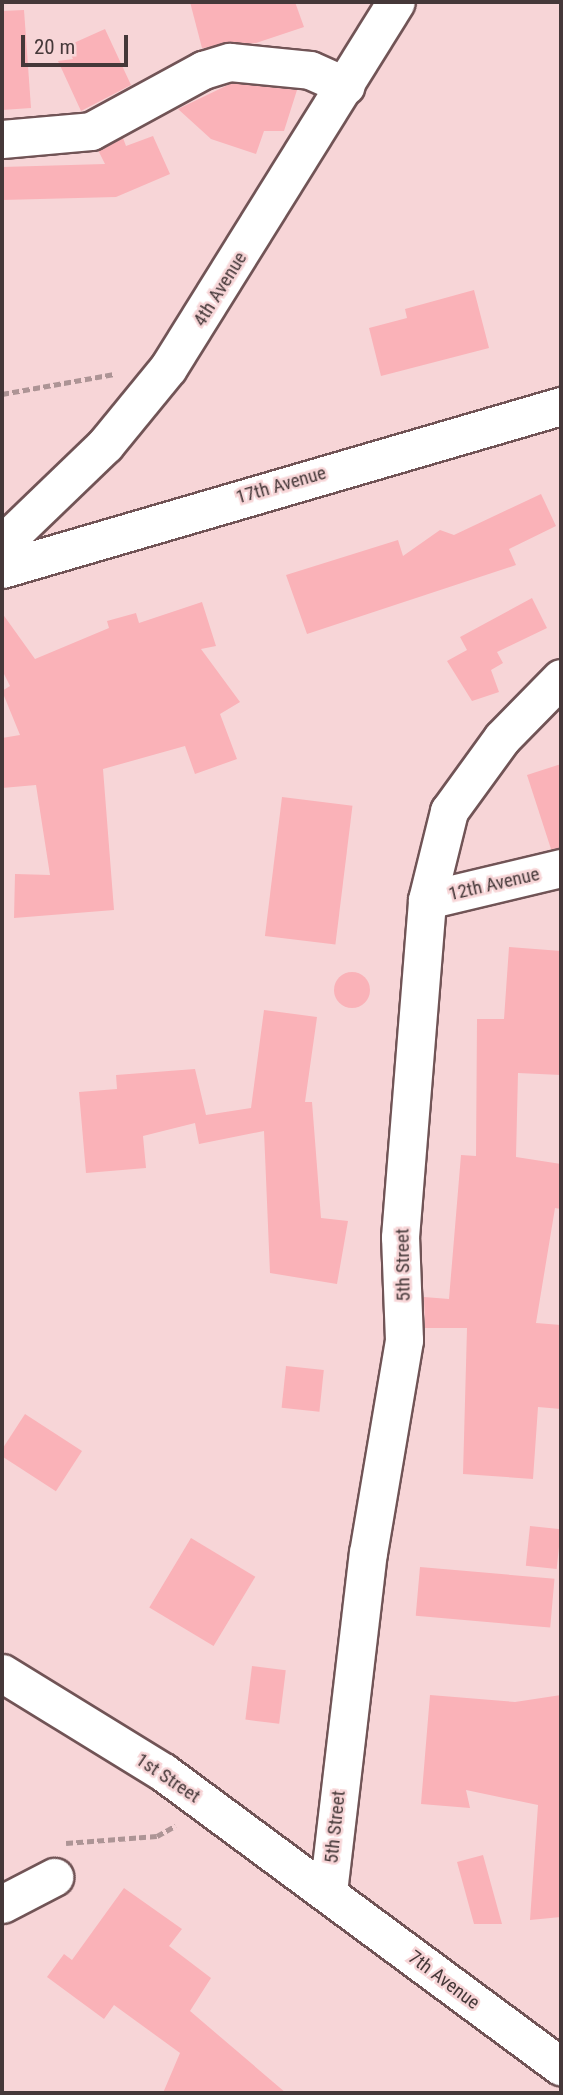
<!DOCTYPE html>
<style>
body{margin:0}
#map{position:relative;width:563px;height:2095px;overflow:hidden;background:#f7d5d7;font-family:"Roboto Condensed",sans-serif}
div>[style]{position:absolute}
.building>*{inset:0;background:#fab2b8;transform-origin:0 0}
.round{border-radius:50%}
.path>*{height:4.5px;margin-top:-2.25px;transform-origin:0;background:repeating-linear-gradient(90deg,#ad9495 0 7px,transparent 0 10.5px)}
.roads{filter:drop-shadow(2px 0 #715456) drop-shadow(-2px 0 #715456) drop-shadow(0 2px #715456) drop-shadow(0 -2px #715456)}
.street>*{height:37px;margin:-18.5px;padding:0 18.5px;transform-origin:18.5px;border-radius:18.5px;background:#fff}
span{translate:-50% -50%;white-space:nowrap;text-align:center;line-height:1.15;-webkit-text-stroke:5px #f7d5d7;paint-order:stroke}
.street-label{font-size:19px;color:#453839}
.frame{position:absolute;inset:0;border:4px solid #453839;pointer-events:none}
.scale{position:absolute;left:21px;top:35px;width:107px;height:32px;box-sizing:border-box;border:4px solid #453839;border-top:0;padding-left:9px;font-size:21px;line-height:24px;white-space:nowrap;color:#453839;-webkit-text-stroke:5px #f7d5d7;paint-order:stroke}
</style>
<div id="map">
<div class="building">
<div style="clip-path:polygon(190px 2px,295px 2px,304px 27px,256px 43px,202px 48px)"></div>
<div style="clip-path:polygon(24px 10px,31px 108px,2px 110px,2px 11px)"></div>
<div style="clip-path:polygon(105px 29px,131px 85px,81px 111px,58px 61px,73px 59px,67px 46px)"></div>
<div style="clip-path:polygon(232px 83px,297px 90px,284px 131px,264px 131px,256px 154px,211px 139px,178px 109px)"></div>
<div style="clip-path:polygon(153px 136px,170px 174px,116px 197px,2px 200px,2px 167px,105px 164px,98px 150px,123px 138px,126px 146px)"></div>
<div style="clip-path:polygon(474px 290px,489px 348px,381px 376px,369px 328px,407px 318px,405px 309px)"></div>
<div style="clip-path:polygon(541px 494px,556px 526px,509px 549px,516px 565px,307px 634px,286px 575px,398px 540px,403px 556px,440px 530px,454px 535px)"></div>
<div style="clip-path:polygon(532px 598px,547px 628px,497px 652px,503px 663px,491px 670px,499px 692px,472px 701px,447px 661px,467px 650px,460px 637px)"></div>
<div style="clip-path:polygon(202px 602px,216px 646px,201px 649px,240px 702px,220px 714px,237px 759px,195px 774px,185px 746px,103px 769px,114px 910px,14px 918px,15px 874px,50px 875px,36px 785px,2px 788px,2px 738px,20px 735px,2px 691px,10px 686px,2px 670px,2px 613px,35px 659px,109px 628px,107px 621px,136px 613px,139px 623px)"></div>
<div style="clip-path:polygon(561px 764px,561px 848px,551px 849px,527px 775px)"></div>
<div style="left:282px;top:797px;width:71px;height:140px;rotate:7deg"></div>
<div style="clip-path:polygon(509px 947px,561px 951px,561px 1075px,518px 1073px,516px 1157px,561px 1164px,561px 1209px,555px 1208px,536px 1323px,561px 1325px,561px 1409px,538px 1407px,533px 1479px,463px 1474px,467px 1328px,425px 1328px,424px 1297px,449px 1299px,461px 1155px,476px 1156px,477px 1019px,504px 1019px)"></div>
<div class="round" style="left:334px;top:972px;width:36px;height:36px"></div>
<div style="clip-path:polygon(264px 1010px,317px 1017px,305px 1102px,312px 1102px,321px 1218px,348px 1221px,337px 1284px,270px 1273px,264px 1131px,199px 1144px,195px 1123px,143px 1136px,146px 1168px,86px 1173px,79px 1092px,117px 1089px,116px 1075px,195px 1069px,206px 1115px,251px 1108px)"></div>
<div style="left:286px;top:1366px;width:38px;height:42px;rotate:6deg"></div>
<div style="left:25px;top:1414px;width:68px;height:48px;rotate:33deg"></div>
<div style="left:530px;top:1526px;width:31px;height:40px;rotate:6deg"></div>
<div style="left:191px;top:1538px;width:75px;height:81px;rotate:31deg"></div>
<div style="left:420px;top:1567px;width:135px;height:49px;rotate:5deg"></div>
<div style="left:252px;top:1666px;width:34px;height:54px;rotate:7deg"></div>
<div style="clip-path:polygon(430px 1695px,515px 1702px,561px 1695px,561px 1917px,530px 1920px,538px 1805px,466px 1790px,470px 1808px,421px 1804px)"></div>
<div style="clip-path:polygon(483px 1855px,497px 1906px,502px 1924px,474px 1924px,457px 1862px)"></div>
<div style="clip-path:polygon(124px 1888px,182px 1929px,169px 1946px,211px 1978px,190px 2011px,286px 2093px,163px 2093px,180px 2053px,114px 2005px,104px 2019px,47px 1977px,64px 1954px,72px 1960px)"></div>
</div>
<div class="path">
<div style="left:2px;top:394px;width:114px;rotate:-10.1deg"></div>
<div style="left:66px;top:1843px;width:91px;rotate:-4.4deg"></div>
<div style="left:157px;top:1836px;width:21px;rotate:-29deg"></div>
</div>
<div class="roads">
<div class="street">
<div style="left:2px;top:139px;width:89px;rotate:-5.1deg"></div>
<div style="left:91px;top:131px;width:128px;rotate:-28.6deg"></div>
<div style="left:203px;top:70px;width:28px;rotate:-17deg"></div>
<div style="left:230px;top:62px;width:80px;rotate:5.7deg"></div>
<div style="left:310px;top:70px;width:39px;rotate:24deg"></div>
<div style="left:2px;top:544px;width:143px;rotate:-43.9deg"></div>
<div style="left:105px;top:445px;width:99px;rotate:-50.7deg"></div>
<div style="left:168px;top:368px;width:431px;rotate:-58.1deg"></div>
<div style="left:2px;top:569px;width:582px;rotate:-16.26deg"></div>
<div style="left:427px;top:900px;width:138px;rotate:-13.4deg"></div>
<div style="left:2px;top:1673px;width:189px;rotate:31.6deg"></div>
<div style="left:163px;top:1772px;width:495px;rotate:36.5deg"></div>
<div style="left:328px;top:1892px;width:341px;rotate:-83.3deg"></div>
<div style="left:368px;top:1553px;width:216px;rotate:-80.4deg"></div>
<div style="left:404px;top:1340px;width:103px;rotate:-92.2deg"></div>
<div style="left:400px;top:1237px;width:338px;rotate:-85.4deg"></div>
<div style="left:427px;top:900px;width:92px;rotate:-76.1deg"></div>
<div style="left:449px;top:811px;width:90px;rotate:-54deg"></div>
<div style="left:502px;top:738px;width:84px;rotate:-45.5deg"></div>
<div style="left:2px;top:1904px;width:59px;rotate:-27.4deg"></div>
</div>
</div>
<div class="street-label">
<span style="left:220px;top:289px;rotate:-58deg">4th Avenue</span>
<span style="left:281px;top:485px;rotate:-16deg">17th Avenue</span>
<span style="left:494px;top:884px;rotate:-13deg">12th Avenue</span>
<span style="left:403px;top:1265px;rotate:-91deg">5th Street</span>
<span style="left:168px;top:1778px;rotate:34deg">1st Street</span>
<span style="left:335px;top:1827px;rotate:-84deg">5th Street</span>
<span style="left:444px;top:1980px;rotate:37deg">7th Avenue</span>
</div>
<div class="frame"></div>
<div class="scale">20 m</div>
</div>
